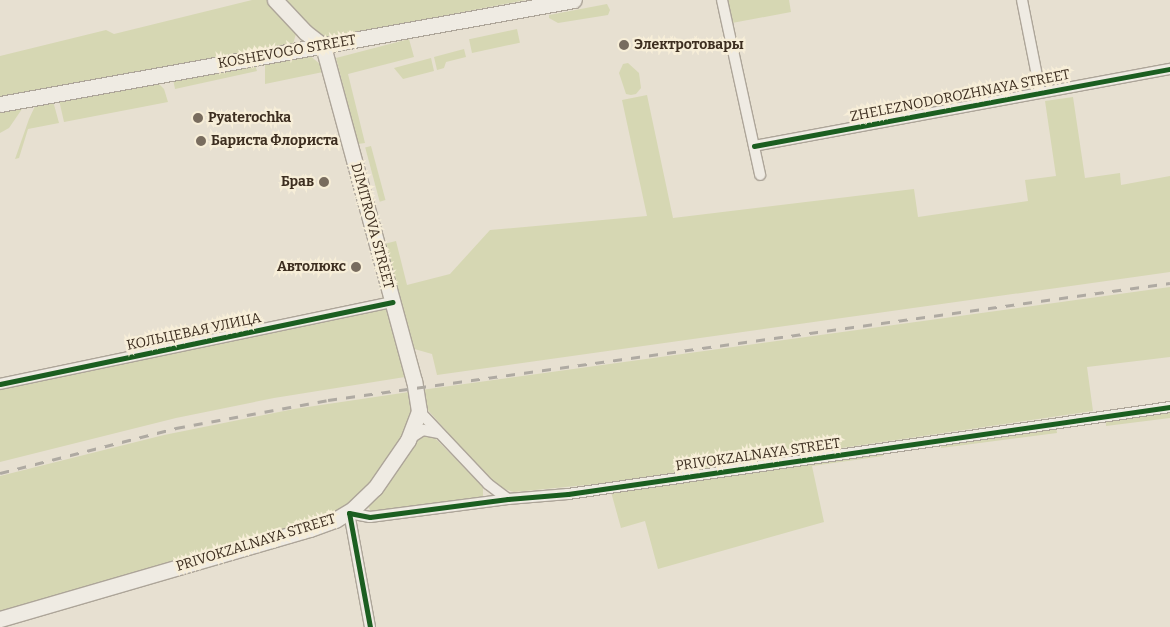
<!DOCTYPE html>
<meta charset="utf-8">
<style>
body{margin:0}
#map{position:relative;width:1170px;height:627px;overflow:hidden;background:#e7e0d1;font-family:Bitter,serif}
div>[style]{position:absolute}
.green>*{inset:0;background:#d6d7b3;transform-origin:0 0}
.roads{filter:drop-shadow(1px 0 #ada599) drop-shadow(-1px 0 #ada599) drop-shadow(0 1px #ada599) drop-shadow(0 -1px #ada599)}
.street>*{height:10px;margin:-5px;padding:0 5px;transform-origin:5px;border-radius:5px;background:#efebe3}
.secondary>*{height:15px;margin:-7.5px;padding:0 7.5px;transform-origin:7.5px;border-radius:7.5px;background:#efebe3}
.rail>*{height:2.5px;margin-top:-1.25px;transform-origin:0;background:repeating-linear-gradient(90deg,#afaaa2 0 9px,transparent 0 18px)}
.cycleway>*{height:5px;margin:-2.5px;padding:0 2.5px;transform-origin:2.5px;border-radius:2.5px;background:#1b5e20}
.dots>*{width:14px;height:14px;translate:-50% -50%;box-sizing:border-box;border:2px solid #f7eed8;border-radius:50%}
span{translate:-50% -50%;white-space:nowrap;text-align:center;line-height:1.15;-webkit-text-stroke:4.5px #f7eed8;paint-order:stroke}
.poi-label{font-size:14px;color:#3d2e20;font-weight:700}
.left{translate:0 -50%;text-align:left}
.right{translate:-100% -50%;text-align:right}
.street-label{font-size:14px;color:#3d2e20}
</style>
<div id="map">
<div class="green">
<div style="clip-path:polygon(252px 0,269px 0,293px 28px,296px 34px,293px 44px,0 99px,0 56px,106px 30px,114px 34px)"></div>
<div style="clip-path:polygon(288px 0,526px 0,326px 38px,319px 37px,286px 3px)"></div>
<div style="clip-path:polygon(727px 0,789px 0,791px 12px,732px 23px)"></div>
<div style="clip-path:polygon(607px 4px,610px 10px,608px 15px,558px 23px,549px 18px,549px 15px)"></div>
<div style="left:517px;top:29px;width:14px;height:49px;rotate:78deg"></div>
<div style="clip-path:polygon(409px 39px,414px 57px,348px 74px,365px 143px,358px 144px,336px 58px)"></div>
<div style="clip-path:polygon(464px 49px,466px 57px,446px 62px,444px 68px,437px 70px,434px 57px)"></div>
<div style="clip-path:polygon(309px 55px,320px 64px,323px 72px,265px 84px,265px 63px)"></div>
<div style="clip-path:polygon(431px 58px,434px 71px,403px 79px,394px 68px)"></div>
<div style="clip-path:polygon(628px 63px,639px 73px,641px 88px,636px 94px,631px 95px,626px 94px,619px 73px,623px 64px)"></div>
<div style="clip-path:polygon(255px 65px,257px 71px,175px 89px,173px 79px)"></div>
<div style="clip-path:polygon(157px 82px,164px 89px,168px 102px,64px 122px,59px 100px)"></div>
<div style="clip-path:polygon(647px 95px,673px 218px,914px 189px,918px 217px,1028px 201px,1025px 180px,1056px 176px,1045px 101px,1073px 97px,1085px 178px,1120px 173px,1121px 185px,1170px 176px,1170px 272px,437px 375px,432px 354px,411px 348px,384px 244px,396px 241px,407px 285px,450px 274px,490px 230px,647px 216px,622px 100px)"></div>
<div style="clip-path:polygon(53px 101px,59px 123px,28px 129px,19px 158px,15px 159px,29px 119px,36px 104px)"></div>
<div style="clip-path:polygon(21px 107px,22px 109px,9px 128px,0 133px,0 110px)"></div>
<div style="left:371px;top:146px;width:56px;height:6px;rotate:75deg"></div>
<div style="clip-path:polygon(1170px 287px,1170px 357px,1087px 367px,1093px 411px,597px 484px,514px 492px,501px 488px,494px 484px,426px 408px,421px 390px)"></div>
<div style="clip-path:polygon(386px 306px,405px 377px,274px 398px,176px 418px,0 462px,0 387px)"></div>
<div style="clip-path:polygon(409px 392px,412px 410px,405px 432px,382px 471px,339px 513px,0 611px,0 476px,164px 435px,294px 409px)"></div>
<div style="clip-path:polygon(1170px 411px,1170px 418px,1106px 426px,1106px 418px)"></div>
<div style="clip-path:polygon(1056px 428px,1057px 433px,941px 448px,941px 444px)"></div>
<div style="clip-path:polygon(425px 436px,435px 438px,483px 487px,483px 496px,480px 498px,371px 512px,368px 506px,370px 501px,415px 440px)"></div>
<div style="clip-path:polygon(882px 452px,883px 456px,812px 466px,824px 522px,658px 569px,645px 521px,621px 528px,611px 492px)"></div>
</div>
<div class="roads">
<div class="street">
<div style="left:722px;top:0;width:179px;rotate:77.7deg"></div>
<div style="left:1022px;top:0;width:93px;rotate:78.8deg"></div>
<div style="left:754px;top:146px;width:423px;rotate:-10.5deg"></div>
<div style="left:0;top:384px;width:401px;rotate:-11.8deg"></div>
<div style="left:419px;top:411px;width:100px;rotate:46.6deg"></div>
<div style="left:488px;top:484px;width:25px;rotate:37deg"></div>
<div style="left:409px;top:439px;width:17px;rotate:-33deg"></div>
<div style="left:423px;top:430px;width:16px;rotate:11deg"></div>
<div style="left:370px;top:627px;width:116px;rotate:-100.4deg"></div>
<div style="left:349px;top:513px;width:21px;rotate:11deg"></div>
<div style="left:370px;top:517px;width:139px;rotate:-7.4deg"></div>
<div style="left:508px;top:499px;width:60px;rotate:-4.8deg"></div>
<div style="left:568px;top:494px;width:608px;rotate:-8.22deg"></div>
</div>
<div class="secondary">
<div style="left:0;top:104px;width:583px;rotate:-10.27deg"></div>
<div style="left:0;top:619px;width:323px;rotate:-16.2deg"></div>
<div style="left:310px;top:529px;width:27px;rotate:-20deg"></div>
<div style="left:335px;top:520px;width:21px;rotate:-31deg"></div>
<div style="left:353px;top:509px;width:30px;rotate:-44deg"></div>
<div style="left:375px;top:488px;width:58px;rotate:-55.5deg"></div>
<div style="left:408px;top:440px;width:31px;rotate:-69deg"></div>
<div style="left:419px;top:411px;width:30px;rotate:-99deg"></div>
<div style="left:414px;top:381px;width:347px;rotate:-105.2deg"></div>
<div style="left:323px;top:46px;width:23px;rotate:-142deg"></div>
<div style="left:305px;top:32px;width:44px;rotate:-133.2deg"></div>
</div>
</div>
<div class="rail">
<div style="left:0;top:473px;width:182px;rotate:-14.3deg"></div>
<div style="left:176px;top:428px;width:155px;rotate:-10.4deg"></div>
<div style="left:328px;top:400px;width:850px;rotate:-7.91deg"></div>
</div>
<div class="cycleway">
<div style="left:754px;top:146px;width:423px;rotate:-10.5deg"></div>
<div style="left:0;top:384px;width:401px;rotate:-11.8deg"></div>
<div style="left:370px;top:627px;width:116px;rotate:-100.4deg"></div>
<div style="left:349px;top:513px;width:21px;rotate:11deg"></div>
<div style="left:370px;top:517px;width:139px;rotate:-7.4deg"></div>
<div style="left:508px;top:499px;width:60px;rotate:-4.8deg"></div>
<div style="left:568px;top:494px;width:608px;rotate:-8.22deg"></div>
</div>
<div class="dots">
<div style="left:624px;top:45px;background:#786c5e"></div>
<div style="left:198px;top:118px;background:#786c5e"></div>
<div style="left:201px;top:141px;background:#786c5e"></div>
<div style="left:324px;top:182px;background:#786c5e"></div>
<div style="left:356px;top:267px;background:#786c5e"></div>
</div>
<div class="poi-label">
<span class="left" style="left:634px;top:45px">Электротовары</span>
<span class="left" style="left:208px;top:118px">Pyaterochka</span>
<span class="left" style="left:211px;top:141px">Бариста Флориста</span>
<span class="right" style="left:314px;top:182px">Брав</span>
<span class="right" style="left:346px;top:267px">Автолюкс</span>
</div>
<div class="street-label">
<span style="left:287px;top:52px;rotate:-10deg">KOSHEVOGO STREET</span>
<span style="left:960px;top:96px;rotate:-11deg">ZHELEZNODOROZHNAYA STREET</span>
<span style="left:372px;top:226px;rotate:75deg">DIMITROVA STREET</span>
<span style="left:194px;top:332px;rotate:-12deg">КОЛЬЦЕВАЯ УЛИЦА</span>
<span style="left:758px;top:455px;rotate:-8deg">PRIVOKZALNAYA STREET</span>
<span style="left:256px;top:543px;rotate:-17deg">PRIVOKZALNAYA STREET</span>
</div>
</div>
